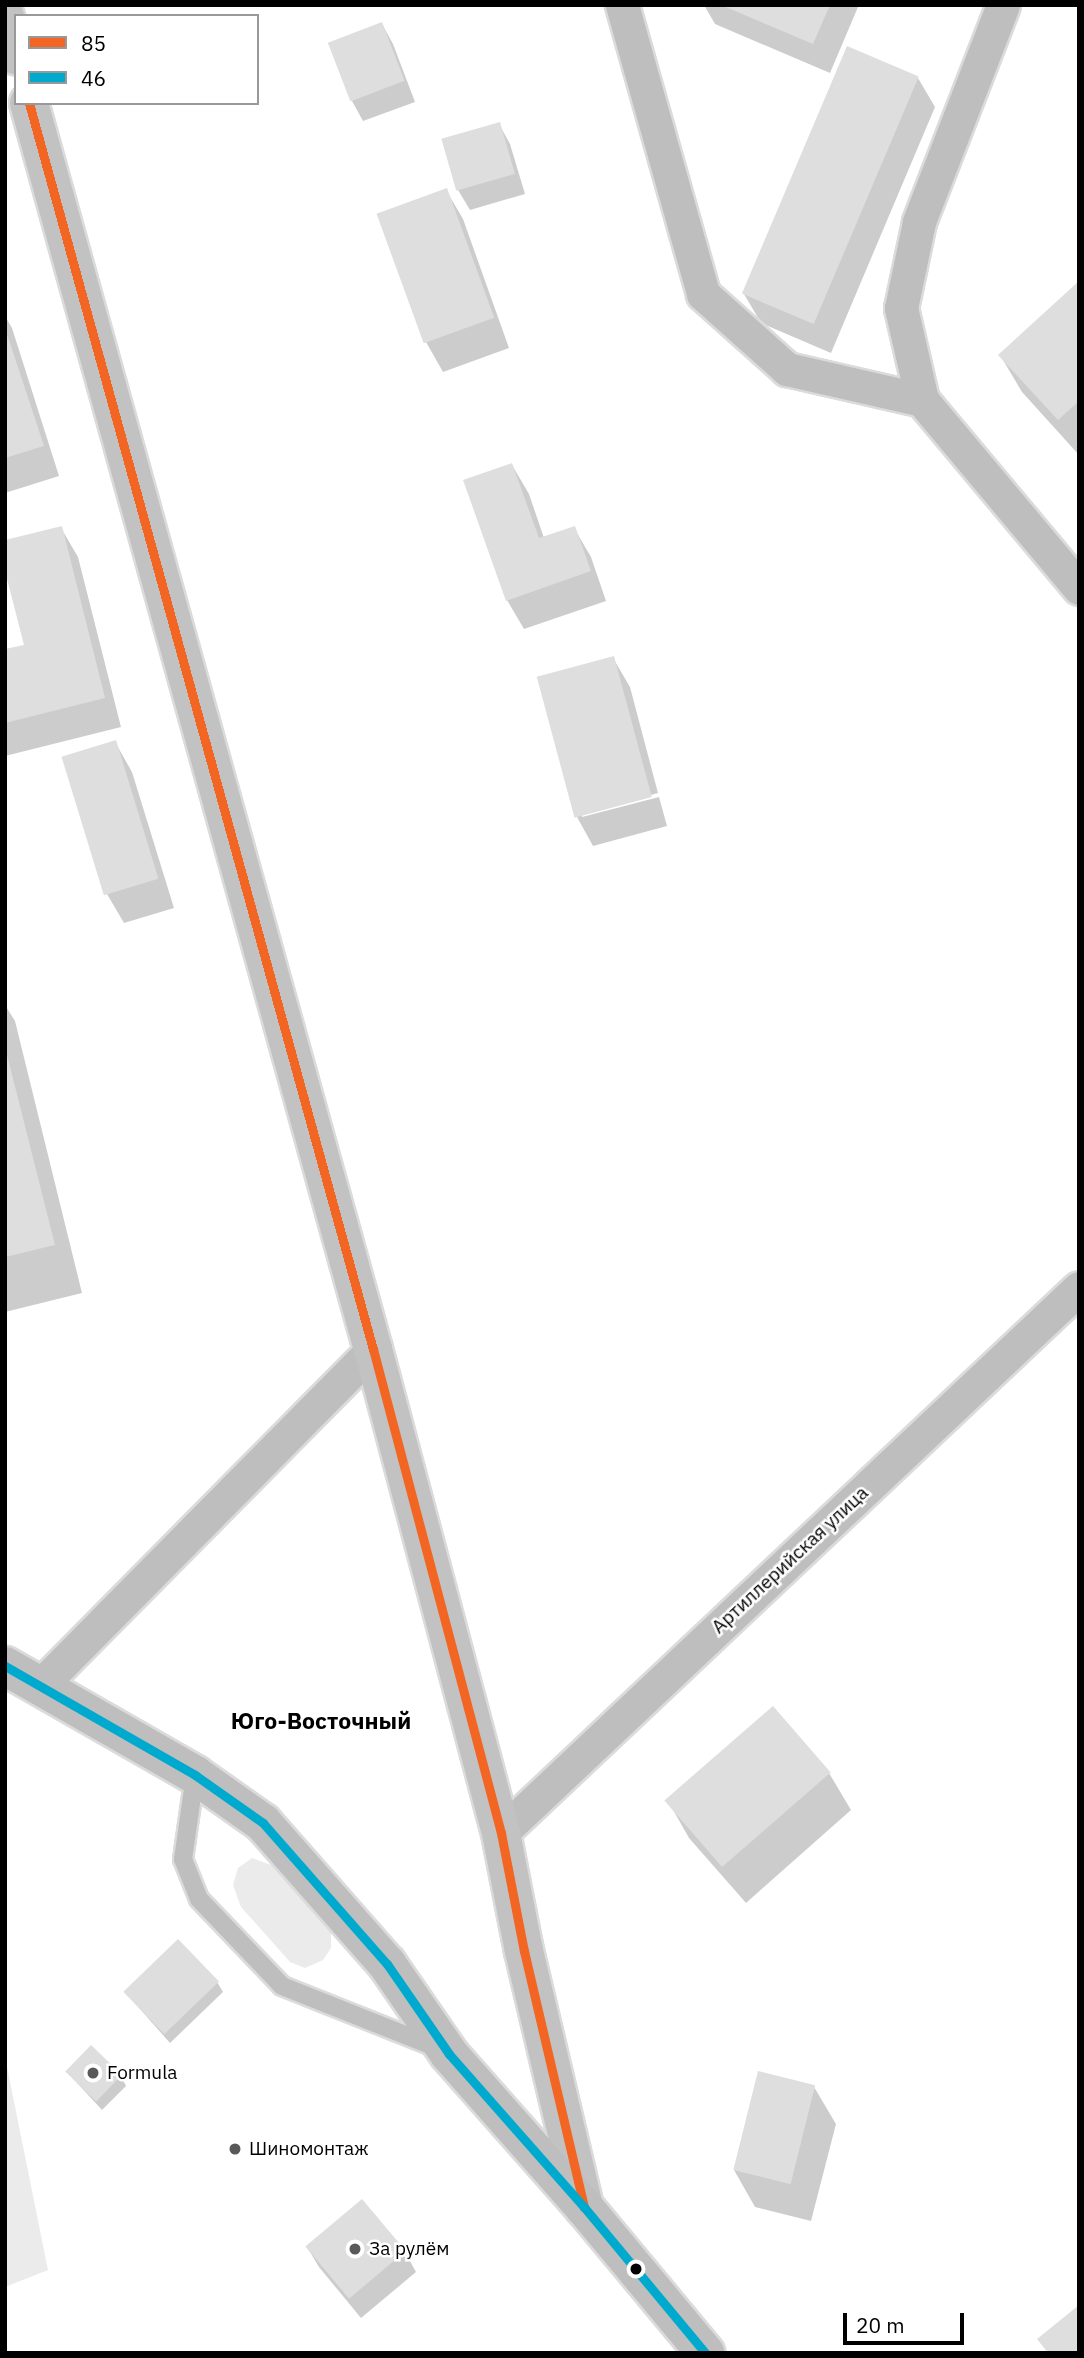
<!DOCTYPE html>
<meta charset="utf-8">
<style>
body{margin:0}
#map{position:relative;width:1084px;height:2358px;overflow:hidden;background:#fff;font-family:"IBM Plex Sans",sans-serif}
div>[style]{position:absolute}
.green>*{inset:0;background:#ebebeb}
.shadow>*{inset:0;background:#0003}
.building>*{inset:0;background:#dedede;transform-origin:0 0}
.roads{filter:drop-shadow(2px 0 #dbdbdb) drop-shadow(-2px 0 #dbdbdb) drop-shadow(0 2px #dbdbdb) drop-shadow(0 -2px #dbdbdb)}
.service>*{height:18px;margin:-9px;padding:0 9px;transform-origin:9px;border-radius:9px;background:#bebebe}
.minor>*{height:33px;margin:-16.5px;padding:0 16.5px;transform-origin:16.5px;border-radius:16.5px;background:#bebebe}
.secondary>*{height:38px;margin:-19px;padding:0 19px;transform-origin:19px;border-radius:19px;background:#c2c2c2}
.trunk>*{height:38px;margin:-19px;padding:0 19px;transform-origin:19px;border-radius:19px;background:#bebebe}
.bus-1>*{height:9px;margin:-4.5px;padding:0 4.5px;transform-origin:4.5px;border-radius:4.5px;background:#f26522}
.bus-2>*{height:9px;margin:-4.5px;padding:0 4.5px;transform-origin:4.5px;border-radius:4.5px;background:#00a9ce}
.dots>*{width:19px;height:19px;translate:-50% -50%;box-sizing:border-box;border:4px solid #fff;border-radius:50%}
span{translate:-50% -50%;white-space:nowrap;text-align:center;line-height:1.15;-webkit-text-stroke:5px #fff;paint-order:stroke}
.street-label{font-size:19px;color:#000}
.poi-label{font-size:19px;color:#000}
.left{translate:0 -50%;text-align:left}
.quarter-label{font-size:23px;color:#000;font-weight:700}
.frame{position:absolute;inset:0;border:7px solid #000;pointer-events:none}
.legend{position:absolute;left:14px;top:14px;width:245px;height:91px;box-sizing:border-box;background:#fff;border:2px solid #999;margin:0;padding:9px 12px;list-style:none;font-size:21px;color:#000}
.legend li{display:flex;align-items:center;gap:14px;height:35px}
.legend b{width:35px;border:2px solid #999}
.scale{position:absolute;left:843px;top:2313px;width:121px;height:32px;box-sizing:border-box;border:4px solid #000;border-top:0;padding-left:9px;font-size:21px;line-height:24px;white-space:nowrap;color:#000;-webkit-text-stroke:5px #fff;paint-order:stroke}
</style>
<div id="map">
<div class="green">
<div style="clip-path:polygon(252px 1858px,271px 1865px,331px 1932px,331px 1948px,323px 1960px,305px 1968px,290px 1962px,241px 1907px,233px 1885px,238px 1868px)"></div>
<div style="clip-path:polygon(5px 2057px,48px 2270px,5px 2287px)"></div>
</div>
<div class="shadow">
<div style="clip-path:polygon(704px 5px,858px 5px,858px 7px,830px 73px,715px 24px)"></div>
<div style="clip-path:polygon(382px 24px,393px 44px,415px 102px,363px 121px,352px 101px,330px 43px)"></div>
<div style="clip-path:polygon(918px 78px,935px 107px,831px 353px,761px 323px,744px 294px)"></div>
<div style="clip-path:polygon(499px 124px,510px 144px,525px 194px,470px 210px,458px 190px)"></div>
<div style="clip-path:polygon(446px 190px,463px 219px,509px 348px,443px 372px,426px 342px)"></div>
<div style="clip-path:polygon(1079px 283px,1079px 455px,1022px 392px,1000px 355px)"></div>
<div style="clip-path:polygon(5px 316px,12px 328px,59px 476px,5px 493px)"></div>
<div style="clip-path:polygon(512px 465px,529px 494px,544px 538px,574px 528px,591px 557px,606px 601px,524px 629px,507px 600px)"></div>
<div style="clip-path:polygon(61px 528px,78px 557px,121px 727px,5px 756px,5px 651px,26px 646px)"></div>
<div style="clip-path:polygon(613px 658px,630px 687px,658px 793px,582px 814px,582px 817px,659px 797px,667px 826px,593px 846px,577px 817px,539px 677px)"></div>
<div style="clip-path:polygon(115px 742px,132px 772px,174px 908px,124px 923px,107px 894px,65px 758px)"></div>
<div style="clip-path:polygon(5px 1005px,15px 1021px,82px 1293px,5px 1312px)"></div>
<div style="clip-path:polygon(829px 1773px,851px 1810px,746px 1903px,689px 1838px,668px 1801px)"></div>
<div style="clip-path:polygon(217px 1982px,223px 1992px,170px 2043px,125px 1992px)"></div>
<div style="clip-path:polygon(67px 2072px,121px 2076px,126px 2086px,102px 2110px)"></div>
<div style="clip-path:polygon(814px 2087px,836px 2124px,811px 2221px,755px 2207px,734px 2170px)"></div>
<div style="clip-path:polygon(362px 2201px,405px 2252px,416px 2272px,361px 2318px,319px 2267px,307px 2247px)"></div>
</div>
<div class="building">
<div style="clip-path:polygon(721px 5px,830px 5px,813px 44px)"></div>
<div style="left:382px;top:22px;width:63px;height:58px;rotate:69deg"></div>
<div style="left:847px;top:46px;width:78px;height:269px;rotate:23deg"></div>
<div style="left:500px;top:122px;width:54px;height:61px;rotate:74deg"></div>
<div style="left:447px;top:188px;width:138px;height:75px;rotate:70deg"></div>
<div style="clip-path:polygon(1079px 281px,1079px 401px,1058px 420px,998px 355px)"></div>
<div style="clip-path:polygon(5px 328px,44px 446px,5px 458px)"></div>
<div style="clip-path:polygon(512px 463px,539px 538px,575px 526px,591px 571px,506px 601px,463px 480px)"></div>
<div style="clip-path:polygon(62px 526px,105px 698px,5px 723px,5px 649px,24px 645px,5px 571px,5px 540px)"></div>
<div style="left:614px;top:656px;width:146px;height:80px;rotate:75deg"></div>
<div style="left:116px;top:740px;width:145px;height:57px;rotate:73deg"></div>
<div style="clip-path:polygon(5px 1047px,55px 1245px,5px 1257px)"></div>
<div style="left:773px;top:1706px;width:88px;height:144px;rotate:49deg"></div>
<div style="left:178px;top:1939px;width:59px;height:76px;rotate:46deg"></div>
<div style="left:91px;top:2045px;width:43px;height:37px;rotate:44deg"></div>
<div style="left:758px;top:2071px;width:59px;height:102px;rotate:14deg"></div>
<div style="left:362px;top:2199px;width:68px;height:74px;rotate:50deg"></div>
<div style="clip-path:polygon(1079px 2305px,1079px 2353px,1048px 2353px,1037px 2339px)"></div>
</div>
<div class="roads">
<div class="service">
<div style="left:195px;top:1775px;width:85px;rotate:98.1deg"></div>
<div style="left:183px;top:1859px;width:43px;rotate:68.2deg"></div>
<div style="left:199px;top:1899px;width:120px;rotate:46.3deg"></div>
<div style="left:282px;top:1986px;width:165px;rotate:21.7deg"></div>
</div>
<div class="minor">
<div style="left:622px;top:5px;width:300px;rotate:74.3deg"></div>
<div style="left:703px;top:294px;width:113px;rotate:41.8deg"></div>
<div style="left:787px;top:369px;width:139px;rotate:12.9deg"></div>
<div style="left:1003px;top:5px;width:233px;rotate:111.2deg"></div>
<div style="left:919px;top:222px;width:88px;rotate:101.8deg"></div>
<div style="left:901px;top:308px;width:94px;rotate:77.1deg"></div>
<div style="left:922px;top:400px;width:245px;rotate:50.1deg"></div>
<div style="left:41px;top:1685px;width:472px;rotate:-45.3deg"></div>
<div style="left:501px;top:1833px;width:794px;rotate:-43.32deg"></div>
</div>
<div class="secondary">
<div style="left:5px;top:17px;width:40px;rotate:74deg"></div>
<div style="left:29px;top:103px;width:1293px;rotate:74.57deg"></div>
<div style="left:373px;top:1349px;width:501px;rotate:75.19deg"></div>
<div style="left:501px;top:1833px;width:120px;rotate:79deg"></div>
<div style="left:524px;top:1951px;width:263px;rotate:76.8deg"></div>
</div>
<div class="trunk">
<div style="left:5px;top:1666px;width:219px;rotate:29.8deg"></div>
<div style="left:195px;top:1775px;width:83px;rotate:35.2deg"></div>
<div style="left:263px;top:1823px;width:188px;rotate:48.7deg"></div>
<div style="left:387px;top:1964px;width:109px;rotate:55.4deg"></div>
<div style="left:449px;top:2054px;width:204px;rotate:48.6deg"></div>
<div style="left:584px;top:2207px;width:190px;rotate:50.3deg"></div>
</div>
</div>
<div class="bus-1">
<div style="left:29px;top:103px;width:1293px;rotate:74.57deg"></div>
<div style="left:373px;top:1349px;width:501px;rotate:75.19deg"></div>
<div style="left:501px;top:1833px;width:120px;rotate:79deg"></div>
<div style="left:524px;top:1951px;width:263px;rotate:76.8deg"></div>
</div>
<div class="bus-2">
<div style="left:5px;top:1666px;width:219px;rotate:29.8deg"></div>
<div style="left:195px;top:1775px;width:83px;rotate:35.2deg"></div>
<div style="left:263px;top:1823px;width:188px;rotate:48.7deg"></div>
<div style="left:387px;top:1964px;width:109px;rotate:55.4deg"></div>
<div style="left:449px;top:2054px;width:204px;rotate:48.6deg"></div>
<div style="left:584px;top:2207px;width:190px;rotate:50.3deg"></div>
</div>
<div class="dots">
<div style="left:93px;top:2073px;background:#595959"></div>
<div style="left:235px;top:2149px;background:#595959"></div>
<div style="left:355px;top:2249px;background:#595959"></div>
<div style="left:636px;top:2269px;background:#000"></div>
</div>
<div class="street-label">
<span style="left:790px;top:1560px;rotate:-43deg">Артиллерийская улица</span>
</div>
<div class="poi-label">
<span class="left" style="left:107px;top:2073px">Formula</span>
<span class="left" style="left:249px;top:2149px">Шиномонтаж</span>
<span class="left" style="left:369px;top:2249px">За рулём</span>
</div>
<div class="quarter-label">
<span style="left:321px;top:1720px">Юго-Восточный</span>
</div>
<div class="frame"></div>
<ul class="legend">
<li><b style="height:9px;background:#f26522"></b>85</li>
<li><b style="height:9px;background:#00a9ce"></b>46</li>
</ul>
<div class="scale">20 m</div>
</div>
